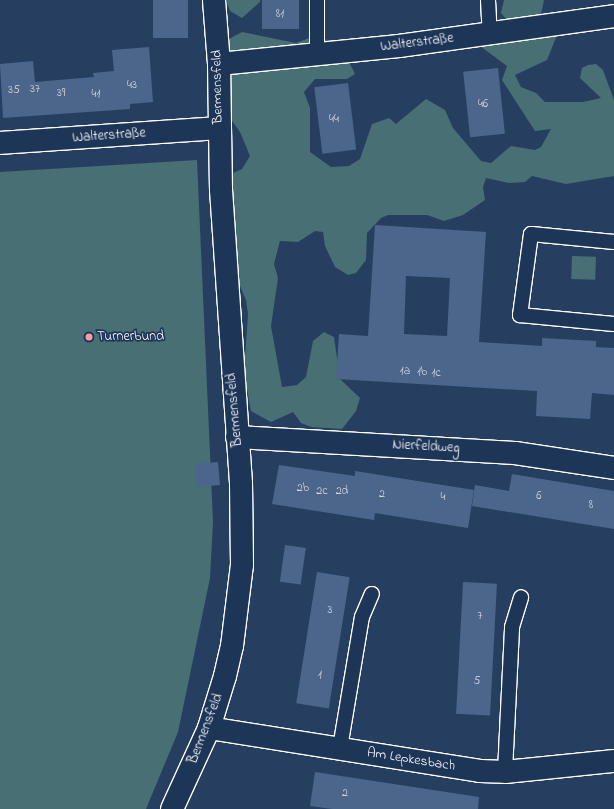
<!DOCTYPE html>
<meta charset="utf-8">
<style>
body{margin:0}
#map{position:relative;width:614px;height:809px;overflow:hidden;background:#263f61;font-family:"Indie Flower",sans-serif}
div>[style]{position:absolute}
.green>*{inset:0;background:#476f74;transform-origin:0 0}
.building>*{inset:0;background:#4c658a;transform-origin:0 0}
.roads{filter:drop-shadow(1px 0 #fff) drop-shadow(-1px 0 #fff) drop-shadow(0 1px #fff) drop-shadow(0 -1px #fff)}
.lane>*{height:14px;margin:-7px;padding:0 7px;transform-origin:7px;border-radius:7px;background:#1d3557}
.street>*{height:22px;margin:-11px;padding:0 11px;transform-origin:11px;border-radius:11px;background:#1d3557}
.dots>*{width:11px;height:11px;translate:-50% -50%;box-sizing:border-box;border:2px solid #1d3557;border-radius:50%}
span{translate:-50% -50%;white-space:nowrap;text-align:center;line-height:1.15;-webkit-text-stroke:3.5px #1d3557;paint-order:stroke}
.number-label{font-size:12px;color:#d2d8e2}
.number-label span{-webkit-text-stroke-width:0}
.street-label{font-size:14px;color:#fff}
.poi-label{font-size:14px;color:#fff}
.left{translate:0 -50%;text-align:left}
</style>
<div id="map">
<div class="green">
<div style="clip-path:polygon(226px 0,260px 0,260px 2px,242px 18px,230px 11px)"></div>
<div style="clip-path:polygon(504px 0,544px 0,541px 15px,557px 35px,547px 60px,515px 75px,521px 87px,536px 93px,545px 102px,583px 102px,601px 98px,580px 78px,582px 68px,588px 65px,596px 64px,603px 70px,614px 100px,614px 176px,566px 184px,532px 176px,525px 182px,509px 183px,486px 178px,483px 187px,485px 200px,463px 215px,444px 221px,427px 215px,388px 215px,381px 218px,367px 233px,366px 260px,356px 273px,348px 275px,335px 267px,325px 246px,323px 232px,315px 231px,298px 242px,280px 241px,274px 264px,278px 278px,271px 326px,282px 387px,297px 385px,306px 377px,313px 341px,324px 332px,334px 337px,340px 379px,360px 398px,356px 411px,342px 429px,311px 427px,301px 423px,293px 412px,271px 422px,251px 411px,244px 372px,248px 315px,246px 300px,235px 274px,231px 174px,242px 169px,250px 156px,240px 132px,227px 114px,225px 41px,242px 32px,296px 43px,312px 37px,339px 42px,355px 74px,347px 79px,315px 79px,304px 92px,310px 108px,310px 152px,331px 167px,349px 166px,360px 159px,372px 124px,389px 118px,396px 124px,426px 99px,445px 110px,453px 128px,481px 161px,491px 163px,511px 146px,535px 150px,541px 147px,551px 129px,535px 131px,502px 80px,507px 66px,480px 46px,514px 37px,525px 41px,533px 35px,507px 20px,501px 13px)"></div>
<div style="clip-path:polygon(197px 160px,213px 522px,210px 578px,178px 732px,146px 809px,0 809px,0 172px)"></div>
<div style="left:572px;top:256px;width:24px;height:23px;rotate:2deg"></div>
</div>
<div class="building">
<div style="left:153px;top:0;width:35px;height:38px"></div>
<div style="left:262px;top:0;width:37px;height:29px"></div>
<div style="clip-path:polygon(149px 47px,153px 102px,130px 104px,130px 109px,3px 118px,0 64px,33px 61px,35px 82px,94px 77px,93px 73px,114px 71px,112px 50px)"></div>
<div style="left:498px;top:68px;width:66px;height:35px;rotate:84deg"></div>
<div style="left:348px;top:83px;width:67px;height:34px;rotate:83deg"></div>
<div style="clip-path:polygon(evenodd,375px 225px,486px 232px,479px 342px,542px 346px,542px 338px,596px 341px,596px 347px,614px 348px,614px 395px,592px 393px,590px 419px,536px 416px,537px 391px,336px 379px,339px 334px,368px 336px,375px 225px,406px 276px,450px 278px,447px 336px,404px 334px,406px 276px)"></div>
<div style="left:218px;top:462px;width:23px;height:23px;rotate:85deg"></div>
<div style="clip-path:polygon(279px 465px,355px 476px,355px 471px,474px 490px,468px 528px,375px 513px,374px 520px,272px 504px)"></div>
<div style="clip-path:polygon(512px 474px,614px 491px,614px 529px,472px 506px,475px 485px,509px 491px)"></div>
<div style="left:285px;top:545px;width:21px;height:37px;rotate:8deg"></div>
<div style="left:317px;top:572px;width:33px;height:133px;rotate:9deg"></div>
<div style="left:463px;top:582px;width:34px;height:132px;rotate:3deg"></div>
<div style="clip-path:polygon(315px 772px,479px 797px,478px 809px,332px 809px,310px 806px)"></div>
</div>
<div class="roads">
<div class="lane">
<div style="left:317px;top:0;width:54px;rotate:90deg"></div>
<div style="left:488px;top:0;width:34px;rotate:87deg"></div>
<div style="left:614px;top:242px;width:83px;rotate:-174.5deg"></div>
<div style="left:531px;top:234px;width:82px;rotate:97.7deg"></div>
<div style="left:520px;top:315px;width:94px;rotate:5.5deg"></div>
<div style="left:340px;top:748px;width:133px;rotate:-80.5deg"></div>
<div style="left:362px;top:617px;width:25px;rotate:-67deg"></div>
<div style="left:505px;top:772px;width:145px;rotate:-87.2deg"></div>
<div style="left:512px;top:627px;width:31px;rotate:-73deg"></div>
</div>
<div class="street">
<div style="left:219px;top:64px;width:181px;rotate:-5.7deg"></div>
<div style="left:399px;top:46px;width:217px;rotate:-7.9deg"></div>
<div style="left:0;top:143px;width:220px;rotate:-3.9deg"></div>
<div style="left:237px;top:437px;width:278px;rotate:3.3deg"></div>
<div style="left:515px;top:453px;width:100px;rotate:8.6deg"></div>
<div style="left:209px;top:728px;width:274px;rotate:9deg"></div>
<div style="left:480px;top:771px;width:25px;rotate:2deg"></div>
<div style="left:505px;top:772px;width:110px;rotate:-5.8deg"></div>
<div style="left:172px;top:809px;width:89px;rotate:-65.4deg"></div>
<div style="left:209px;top:728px;width:54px;rotate:-72.9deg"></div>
<div style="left:225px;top:676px;width:31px;rotate:-77deg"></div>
<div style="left:232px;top:646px;width:82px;rotate:-83deg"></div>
<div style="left:242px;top:565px;width:82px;rotate:-90.7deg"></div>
<div style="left:241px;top:483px;width:294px;rotate:-93.9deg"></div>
<div style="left:221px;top:190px;width:126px;rotate:-90.9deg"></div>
<div style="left:219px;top:64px;width:64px;rotate:-94.5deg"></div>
</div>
</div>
<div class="dots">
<div style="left:89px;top:337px;background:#ff9aa2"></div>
</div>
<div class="number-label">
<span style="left:280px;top:15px">81</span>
<span style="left:132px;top:86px">43</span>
<span style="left:35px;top:90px">37</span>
<span style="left:14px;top:91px">35</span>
<span style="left:61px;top:94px">39</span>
<span style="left:96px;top:95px">41</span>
<span style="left:483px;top:105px">46</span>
<span style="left:334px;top:120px">44</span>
<span style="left:405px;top:372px">1a</span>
<span style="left:422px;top:373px">1b</span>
<span style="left:436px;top:374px">1c</span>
<span style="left:303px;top:489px">2b</span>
<span style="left:322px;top:492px">2c</span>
<span style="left:342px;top:492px">2d</span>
<span style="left:382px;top:495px">2</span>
<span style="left:539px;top:497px">6</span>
<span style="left:443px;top:498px">4</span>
<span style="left:591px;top:506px">8</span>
<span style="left:330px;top:611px">3</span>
<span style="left:480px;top:617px">7</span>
<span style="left:320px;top:676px">1</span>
<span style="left:477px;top:682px">5</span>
<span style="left:345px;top:794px">2</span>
</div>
<div class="street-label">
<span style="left:417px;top:43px;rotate:-7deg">Walterstraße</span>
<span style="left:218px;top:87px;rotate:-91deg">Bermensfeld</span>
<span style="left:109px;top:136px;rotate:-4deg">Walterstraße</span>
<span style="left:235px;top:410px;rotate:-95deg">Bermensfeld</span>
<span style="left:426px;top:447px;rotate:3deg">Nierfeldweg</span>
<span style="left:206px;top:729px;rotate:-69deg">Bermensfeld</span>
<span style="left:411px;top:760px;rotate:9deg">Am Lepkesbach</span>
</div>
<div class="poi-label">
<span class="left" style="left:97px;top:337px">Turnerbund</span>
</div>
</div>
